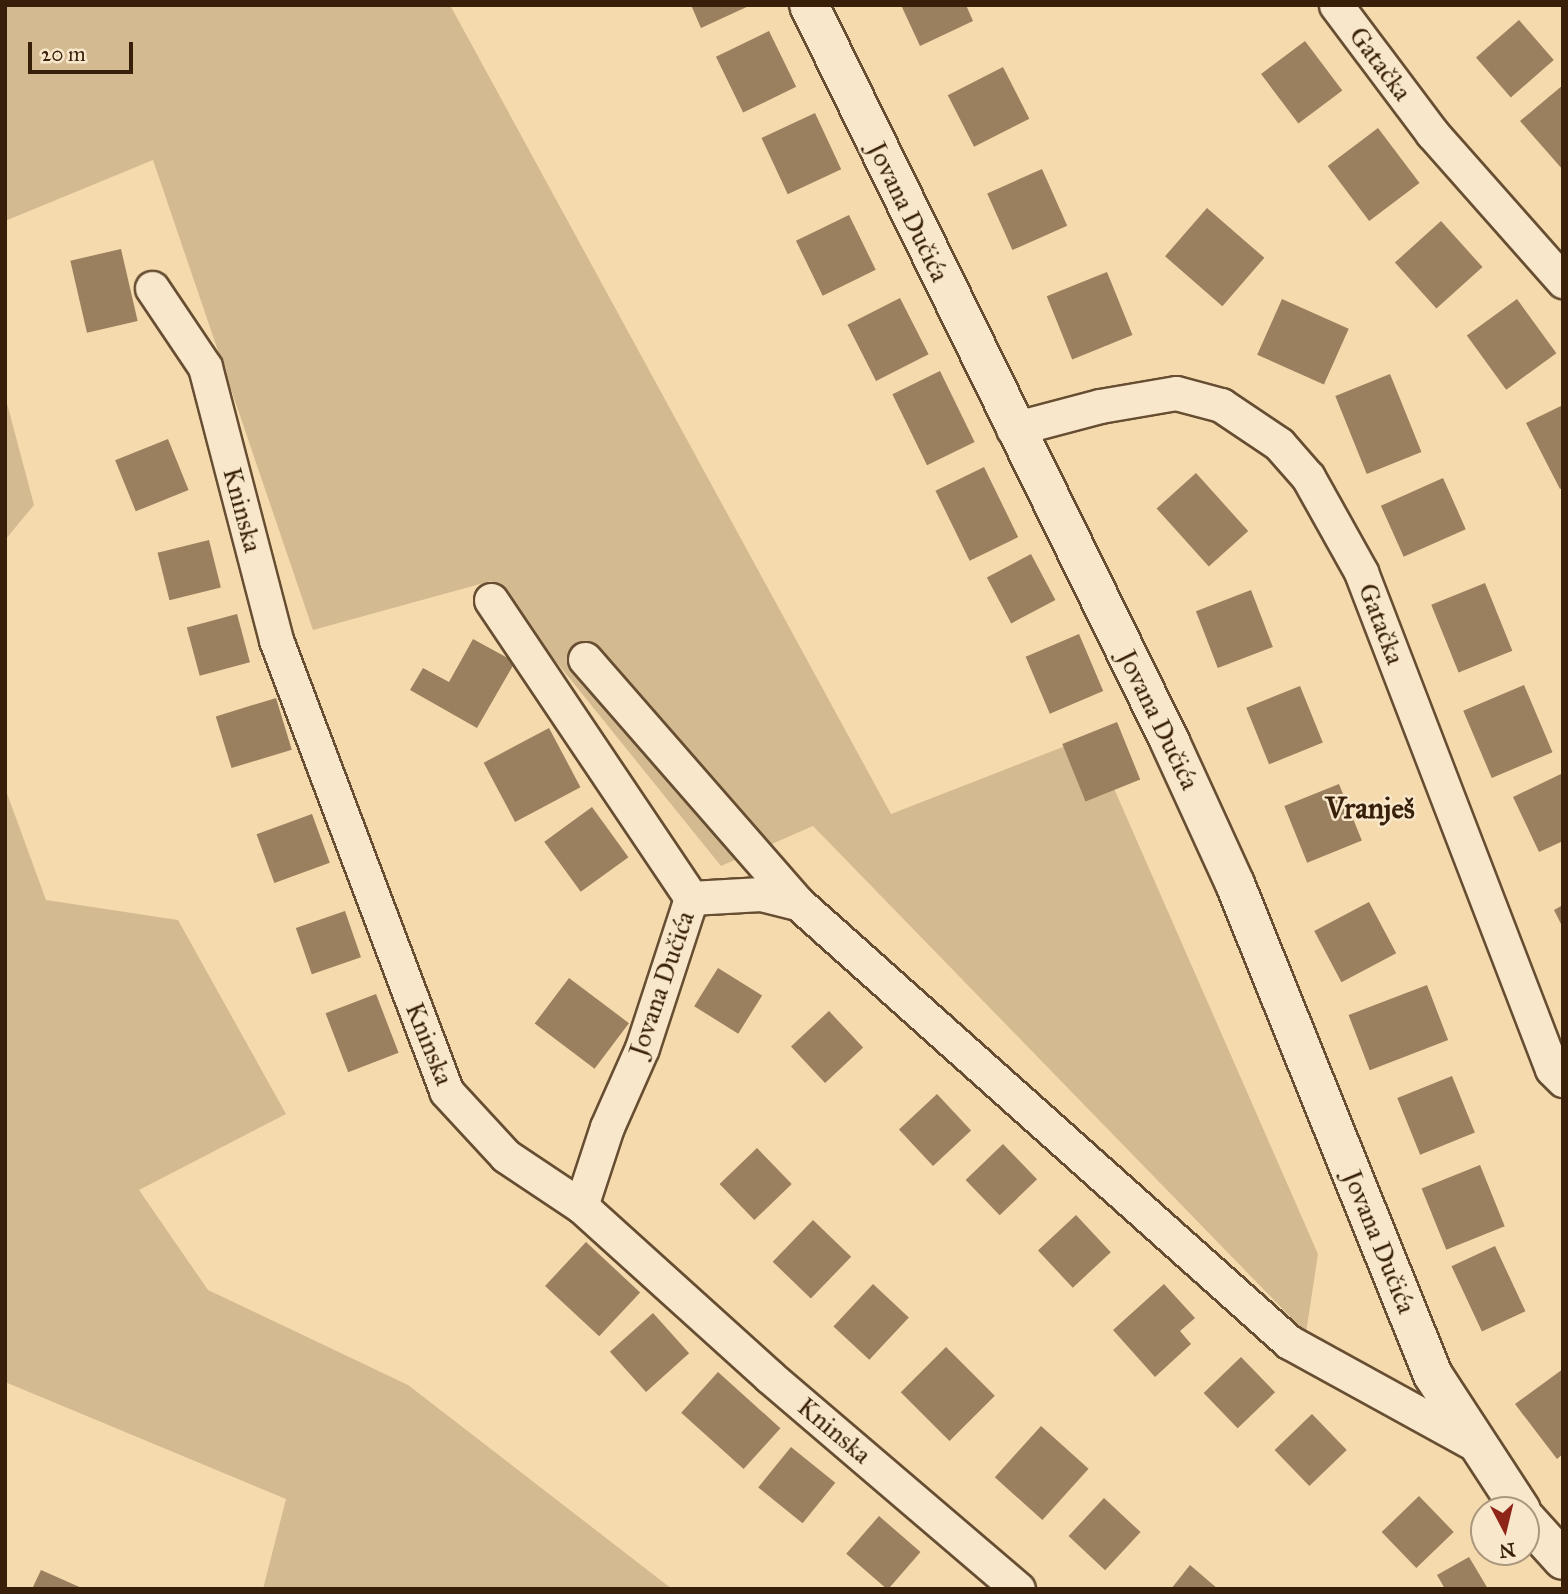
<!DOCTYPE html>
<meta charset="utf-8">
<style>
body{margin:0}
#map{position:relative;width:1568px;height:1594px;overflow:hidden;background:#f4daad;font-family:"IM FELL Great Primer",serif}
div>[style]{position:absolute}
.green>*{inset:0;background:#d4ba91}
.building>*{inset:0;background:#9a805e;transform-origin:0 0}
.roads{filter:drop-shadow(2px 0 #674e32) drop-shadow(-2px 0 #674e32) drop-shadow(0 2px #674e32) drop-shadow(0 -2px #674e32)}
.minor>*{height:33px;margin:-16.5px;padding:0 16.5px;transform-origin:16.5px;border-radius:16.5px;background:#f8e7ca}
.secondary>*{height:38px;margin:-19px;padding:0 19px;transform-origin:19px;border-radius:19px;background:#f8e7ca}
span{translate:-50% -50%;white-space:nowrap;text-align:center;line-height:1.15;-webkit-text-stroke:5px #f8e7ca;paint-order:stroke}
.street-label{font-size:26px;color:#381f09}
.quarter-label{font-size:30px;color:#381f09;font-weight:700}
.frame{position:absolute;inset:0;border:7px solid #381f09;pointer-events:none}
.north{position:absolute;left:1470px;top:1496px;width:70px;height:70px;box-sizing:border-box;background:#f8e7ca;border:2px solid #ab977d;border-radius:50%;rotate:173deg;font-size:19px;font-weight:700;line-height:28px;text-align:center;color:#381f09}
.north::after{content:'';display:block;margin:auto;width:24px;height:32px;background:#8f2418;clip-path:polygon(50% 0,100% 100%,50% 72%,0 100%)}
.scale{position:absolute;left:28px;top:42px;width:105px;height:32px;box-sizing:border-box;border:4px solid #381f09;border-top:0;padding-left:9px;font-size:21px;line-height:24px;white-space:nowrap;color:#381f09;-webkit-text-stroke:5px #f8e7ca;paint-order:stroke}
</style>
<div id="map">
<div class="green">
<div style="clip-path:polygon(5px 5px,450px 5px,891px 814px,1091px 736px,1318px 1254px,1306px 1333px,813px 826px,721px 866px,491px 581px,313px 630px,153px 160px,5px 221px)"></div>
<div style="clip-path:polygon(5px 396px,34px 505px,5px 540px)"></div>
<div style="clip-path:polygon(5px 788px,46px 900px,178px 920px,286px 1114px,139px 1190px,208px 1290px,408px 1385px,672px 1589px,263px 1589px,286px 1499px,5px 1382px)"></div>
</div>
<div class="building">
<div style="clip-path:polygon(691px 5px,751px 5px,701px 28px)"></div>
<div style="clip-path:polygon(901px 5px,966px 5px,973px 21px,920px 46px)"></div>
<div style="left:1519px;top:20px;width:53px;height:57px;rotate:49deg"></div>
<div style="left:769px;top:31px;width:62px;height:59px;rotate:64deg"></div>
<div style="left:1305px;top:41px;width:62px;height:55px;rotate:53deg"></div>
<div style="left:1003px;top:67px;width:58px;height:62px;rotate:63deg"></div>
<div style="clip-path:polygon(1563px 85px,1563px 170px,1520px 121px)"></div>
<div style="left:815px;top:113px;width:62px;height:59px;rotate:65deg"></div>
<div style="left:1378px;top:128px;width:69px;height:63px;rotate:53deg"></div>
<div style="left:1042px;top:169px;width:62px;height:60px;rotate:66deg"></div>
<div style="left:1207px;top:208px;width:76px;height:64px;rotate:41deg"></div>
<div style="left:849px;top:215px;width:61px;height:59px;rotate:64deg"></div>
<div style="left:1441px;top:221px;width:62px;height:62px;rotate:48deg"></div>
<div style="left:121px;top:249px;width:74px;height:52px;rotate:77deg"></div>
<div style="left:1107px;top:272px;width:68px;height:65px;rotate:68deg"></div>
<div style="left:900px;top:298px;width:63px;height:59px;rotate:63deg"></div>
<div style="left:1282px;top:299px;width:73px;height:61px;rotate:24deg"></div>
<div style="left:1517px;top:299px;width:67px;height:62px;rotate:54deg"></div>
<div style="left:940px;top:371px;width:79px;height:53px;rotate:64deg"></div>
<div style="left:1390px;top:374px;width:84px;height:59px;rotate:68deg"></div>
<div style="clip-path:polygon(1563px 405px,1563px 488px,1560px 489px,1526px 423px)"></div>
<div style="left:168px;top:439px;width:55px;height:57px;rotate:68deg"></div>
<div style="left:984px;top:467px;width:78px;height:54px;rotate:64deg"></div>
<div style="left:1196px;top:473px;width:78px;height:53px;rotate:48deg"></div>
<div style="left:1443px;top:478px;width:56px;height:68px;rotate:66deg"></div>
<div style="left:209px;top:540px;width:49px;height:53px;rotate:76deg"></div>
<div style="left:1031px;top:554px;width:52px;height:50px;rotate:62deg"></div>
<div style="left:1485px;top:583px;width:73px;height:58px;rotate:68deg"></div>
<div style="left:1251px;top:590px;width:61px;height:59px;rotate:69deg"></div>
<div style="left:237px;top:614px;width:50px;height:52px;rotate:75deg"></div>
<div style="left:1079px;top:634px;width:62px;height:58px;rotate:67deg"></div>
<div style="clip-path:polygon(473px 639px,515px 662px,477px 728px,410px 690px,423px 668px,449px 682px)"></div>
<div style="left:1524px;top:685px;width:73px;height:66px;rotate:67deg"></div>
<div style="left:1300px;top:686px;width:61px;height:58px;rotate:68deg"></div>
<div style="left:276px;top:698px;width:54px;height:63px;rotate:73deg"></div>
<div style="left:1117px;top:722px;width:62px;height:59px;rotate:68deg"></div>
<div style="left:549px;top:728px;width:67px;height:74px;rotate:62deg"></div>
<div style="clip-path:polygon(1563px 773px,1563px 841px,1539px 852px,1513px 797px)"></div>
<div style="left:1339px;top:784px;width:61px;height:59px;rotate:68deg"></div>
<div style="left:592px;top:807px;width:62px;height:59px;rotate:54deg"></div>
<div style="left:312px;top:814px;width:52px;height:59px;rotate:70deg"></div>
<div style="left:1369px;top:902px;width:58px;height:62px;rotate:62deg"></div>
<div style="clip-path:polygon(1563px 905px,1563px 928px,1554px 910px)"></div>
<div style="left:345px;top:911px;width:49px;height:52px;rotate:71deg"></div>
<div style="left:718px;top:968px;width:52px;height:45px;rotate:32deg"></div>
<div style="left:569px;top:978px;width:75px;height:57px;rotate:37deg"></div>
<div style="left:1427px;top:985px;width:59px;height:84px;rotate:69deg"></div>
<div style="left:376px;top:994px;width:63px;height:54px;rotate:69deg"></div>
<div style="left:829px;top:1011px;width:50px;height:52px;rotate:47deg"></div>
<div style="left:1452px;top:1076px;width:61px;height:59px;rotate:68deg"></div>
<div style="left:937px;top:1094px;width:50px;height:52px;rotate:47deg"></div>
<div style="left:1003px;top:1144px;width:49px;height:52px;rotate:46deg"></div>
<div style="left:757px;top:1148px;width:50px;height:52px;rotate:46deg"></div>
<div style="left:1480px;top:1165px;width:66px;height:63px;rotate:68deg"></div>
<div style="left:1076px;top:1215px;width:51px;height:52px;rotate:47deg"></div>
<div style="left:813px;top:1220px;width:53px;height:58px;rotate:44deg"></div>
<div style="left:586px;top:1242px;width:74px;height:60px;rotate:43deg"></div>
<div style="left:1495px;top:1246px;width:72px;height:48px;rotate:65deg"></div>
<div style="left:873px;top:1284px;width:49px;height:58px;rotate:43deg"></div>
<div style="clip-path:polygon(1164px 1284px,1195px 1318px,1180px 1331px,1191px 1344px,1155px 1377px,1113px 1330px)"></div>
<div style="left:653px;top:1313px;width:54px;height:58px;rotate:48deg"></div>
<div style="left:946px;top:1347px;width:69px;height:64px;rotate:45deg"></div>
<div style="left:1241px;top:1357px;width:49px;height:52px;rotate:46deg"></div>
<div style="clip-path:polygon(1563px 1369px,1563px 1454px,1557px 1459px,1515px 1404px)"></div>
<div style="left:718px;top:1372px;width:84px;height:55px;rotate:42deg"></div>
<div style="left:1312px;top:1414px;width:50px;height:52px;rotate:46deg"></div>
<div style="left:1041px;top:1426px;width:64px;height:69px;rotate:42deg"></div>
<div style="left:791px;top:1447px;width:57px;height:52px;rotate:39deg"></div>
<div style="left:1419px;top:1496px;width:50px;height:52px;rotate:46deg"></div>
<div style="left:1104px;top:1498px;width:50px;height:52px;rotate:43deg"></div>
<div style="left:879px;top:1516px;width:55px;height:50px;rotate:41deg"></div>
<div style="clip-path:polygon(1469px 1557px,1488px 1589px,1445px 1589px,1437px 1575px)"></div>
<div style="clip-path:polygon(1190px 1565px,1218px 1589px,1171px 1589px)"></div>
<div style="clip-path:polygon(41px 1570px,84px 1589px,32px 1589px)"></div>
</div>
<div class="roads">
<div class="minor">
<div style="left:1336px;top:5px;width:160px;rotate:53.1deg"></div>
<div style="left:1432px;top:133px;width:198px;rotate:48.5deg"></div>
<div style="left:152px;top:288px;width:95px;rotate:56.1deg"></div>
<div style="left:205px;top:367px;width:282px;rotate:75.4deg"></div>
<div style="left:276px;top:640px;width:482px;rotate:69.3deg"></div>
<div style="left:446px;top:1091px;width:88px;rotate:47.3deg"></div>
<div style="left:506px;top:1156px;width:90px;rotate:33.7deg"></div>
<div style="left:581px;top:1206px;width:255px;rotate:42.1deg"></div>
<div style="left:770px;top:1377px;width:326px;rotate:40.5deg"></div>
<div style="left:1013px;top:429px;width:90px;rotate:-14.8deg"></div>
<div style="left:1100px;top:406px;width:77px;rotate:-9.7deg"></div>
<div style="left:1176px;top:393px;width:47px;rotate:14.9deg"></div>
<div style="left:1221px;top:405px;width:70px;rotate:33.9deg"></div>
<div style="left:1279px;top:444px;width:44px;rotate:48.7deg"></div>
<div style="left:1308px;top:477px;width:109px;rotate:60.8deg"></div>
<div style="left:1361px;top:572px;width:532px;rotate:68.98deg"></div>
<div style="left:1552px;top:1069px;width:16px;rotate:45deg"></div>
<div style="left:491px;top:600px;width:359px;rotate:56.1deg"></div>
<div style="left:585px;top:659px;width:324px;rotate:48.9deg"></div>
<div style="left:691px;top:898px;width:70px;rotate:-3.3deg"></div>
<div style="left:761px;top:894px;width:38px;rotate:14deg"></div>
<div style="left:798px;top:903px;width:659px;rotate:41.8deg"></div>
<div style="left:1289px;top:1342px;width:218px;rotate:28.8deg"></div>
<div style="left:581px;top:1206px;width:83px;rotate:-71.8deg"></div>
<div style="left:607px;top:1127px;width:86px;rotate:-66.1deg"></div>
<div style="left:642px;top:1048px;width:158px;rotate:-71.9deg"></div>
</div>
<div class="secondary">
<div style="left:809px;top:5px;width:821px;rotate:63.9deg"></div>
<div style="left:1170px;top:742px;width:156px;rotate:65.4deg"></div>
<div style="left:1235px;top:884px;width:529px;rotate:68.04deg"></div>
<div style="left:1433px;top:1375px;width:161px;rotate:56.9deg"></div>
<div style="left:1526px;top:1519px;width:55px;rotate:47.9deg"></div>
</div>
</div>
<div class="street-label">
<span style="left:1380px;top:64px;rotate:53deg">Gatačka</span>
<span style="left:908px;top:212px;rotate:64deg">Jovana Dučića</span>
<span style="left:242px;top:510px;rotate:75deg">Kninska</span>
<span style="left:1381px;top:624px;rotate:69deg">Gatačka</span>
<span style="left:1158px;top:720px;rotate:64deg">Jovana Dučića</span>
<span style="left:662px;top:984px;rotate:-71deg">Jovana Dučića</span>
<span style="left:429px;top:1044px;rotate:68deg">Kninska</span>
<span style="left:1379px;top:1242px;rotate:68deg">Jovana Dučića</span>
<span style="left:834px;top:1431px;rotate:40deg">Kninska</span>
</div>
<div class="quarter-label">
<span style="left:1370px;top:808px">Vranješ</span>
</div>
<div class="frame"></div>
<div class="north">N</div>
<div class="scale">20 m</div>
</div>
